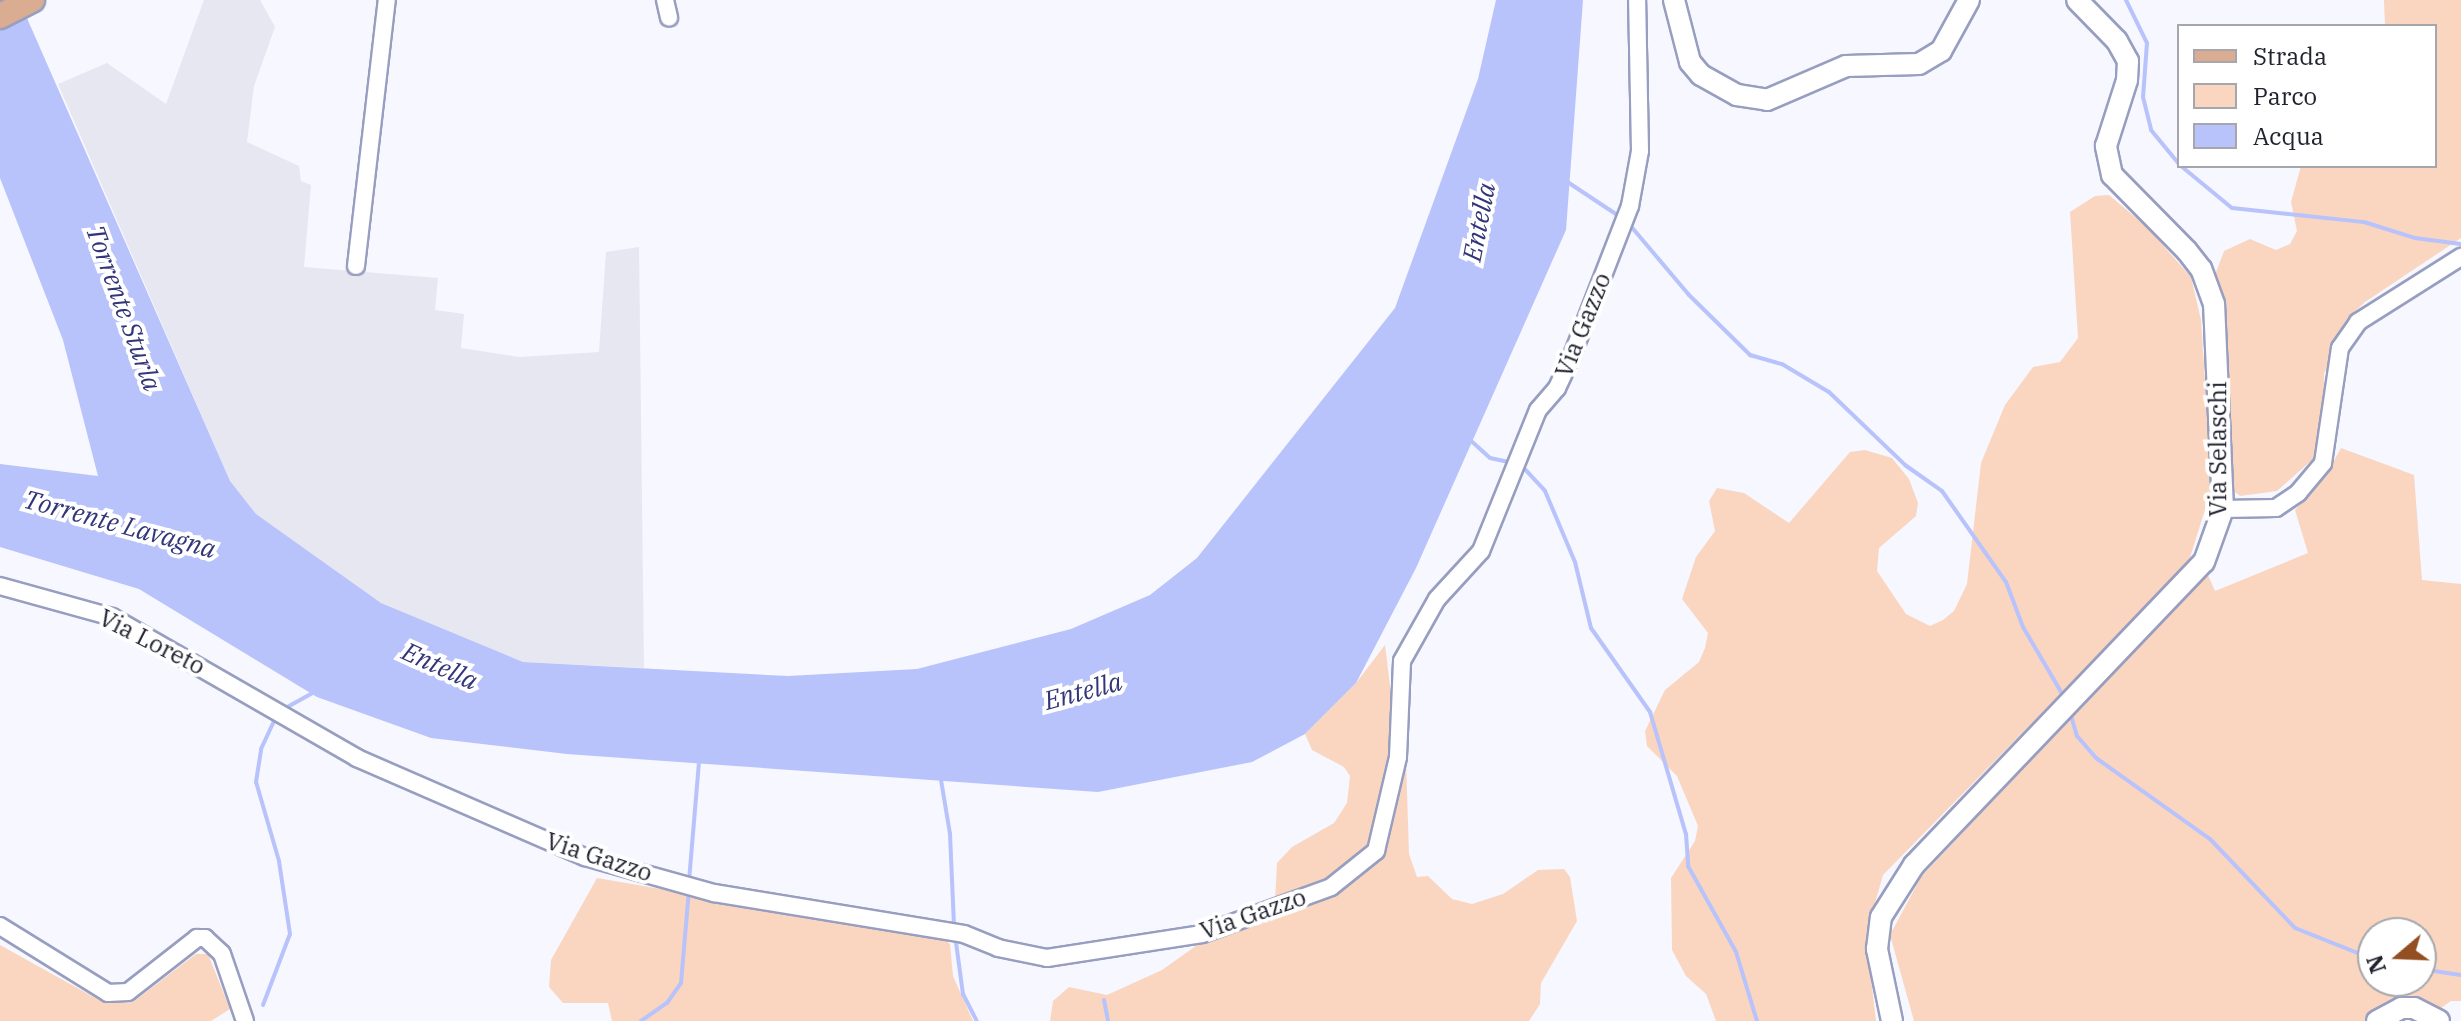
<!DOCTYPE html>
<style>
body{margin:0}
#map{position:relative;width:2461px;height:1021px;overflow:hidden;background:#f6f7ff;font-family:"IBM Plex Serif",serif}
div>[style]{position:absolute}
.built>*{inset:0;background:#e6e7f0}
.green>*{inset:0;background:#fad6c1}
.water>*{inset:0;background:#b8c2fb}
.stream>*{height:4px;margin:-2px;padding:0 2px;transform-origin:2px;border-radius:2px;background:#b8c2fb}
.roads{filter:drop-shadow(2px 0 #979ebf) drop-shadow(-2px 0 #979ebf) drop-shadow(0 2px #979ebf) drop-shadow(0 -2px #979ebf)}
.minor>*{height:16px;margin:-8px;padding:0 8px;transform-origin:8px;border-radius:8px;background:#fff}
.tertiary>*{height:20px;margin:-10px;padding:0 10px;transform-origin:10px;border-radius:10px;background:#fff}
.primary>*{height:24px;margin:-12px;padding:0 12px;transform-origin:12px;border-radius:12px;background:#daad92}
span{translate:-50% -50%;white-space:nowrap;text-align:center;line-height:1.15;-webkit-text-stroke:8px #fff;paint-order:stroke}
.street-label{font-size:24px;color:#20222f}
.water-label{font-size:26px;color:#323678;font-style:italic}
.legend{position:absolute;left:2177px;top:24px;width:260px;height:144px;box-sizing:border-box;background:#fff;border:2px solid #a6a7ac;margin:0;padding:10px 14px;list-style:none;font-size:24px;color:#20222f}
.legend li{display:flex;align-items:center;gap:16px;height:40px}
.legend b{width:40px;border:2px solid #a6a7ac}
.north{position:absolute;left:2357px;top:917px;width:80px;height:80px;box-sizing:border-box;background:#fff;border:2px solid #a6a7ac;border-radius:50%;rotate:251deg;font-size:22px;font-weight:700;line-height:32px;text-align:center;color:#20222f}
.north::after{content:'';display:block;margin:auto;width:28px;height:36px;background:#934f21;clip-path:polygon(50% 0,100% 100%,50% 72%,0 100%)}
</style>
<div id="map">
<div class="built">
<div style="clip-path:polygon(204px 0,260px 0,275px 27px,254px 86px,247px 142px,299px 166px,301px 181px,311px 185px,304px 267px,438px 278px,435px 310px,464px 314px,461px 348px,519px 357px,599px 352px,606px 252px,639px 247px,644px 668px,523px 662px,381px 603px,256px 514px,230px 481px,58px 84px,107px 63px,166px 104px)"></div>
</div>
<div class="green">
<div style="clip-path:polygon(2384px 0,2461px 0,2461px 238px,2365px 302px,2348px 318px,2324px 374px,2325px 423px,2313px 459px,2277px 491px,2240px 496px,2230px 488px,2213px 280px,2224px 251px,2250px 239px,2276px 250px,2290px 244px,2297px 231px,2291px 202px,2301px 166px,2435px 166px,2435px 26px,2385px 26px)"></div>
<div style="clip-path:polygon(2109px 195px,2146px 226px,2191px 277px,2201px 320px,2212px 487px,2188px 564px,1883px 875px,1866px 935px,1876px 1021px,1716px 1021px,1706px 994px,1686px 976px,1672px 950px,1671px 878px,1695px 841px,1698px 826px,1677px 776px,1647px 746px,1645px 731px,1665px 690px,1699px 662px,1705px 648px,1708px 633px,1682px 599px,1696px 557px,1715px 531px,1709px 501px,1717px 488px,1744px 493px,1789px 523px,1850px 452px,1865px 450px,1892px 458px,1909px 479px,1918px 503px,1916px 516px,1879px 548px,1877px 571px,1906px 614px,1930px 626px,1943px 620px,1954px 611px,1967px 584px,1981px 463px,2005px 405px,2033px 367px,2060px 362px,2078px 338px,2070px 212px,2095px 196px)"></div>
<div style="clip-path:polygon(evenodd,2341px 448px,2414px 475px,2422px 580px,2461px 584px,2461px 1001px,2451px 1001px,2437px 1011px,2372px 1014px,2366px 1021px,1914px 1021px,1890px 935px,1921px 877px,2207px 573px,2215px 591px,2308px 553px,2295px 510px,2324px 478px,2341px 448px,2373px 933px,2421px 933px,2421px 981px,2373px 981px,2373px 933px)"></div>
<div style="clip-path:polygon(1385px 645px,1393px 710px,1406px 760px,1409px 854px,1417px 877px,1428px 876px,1452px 899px,1472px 904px,1503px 894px,1538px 870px,1564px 869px,1570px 877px,1577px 921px,1541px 983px,1540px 1004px,1529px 1021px,1050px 1021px,1053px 1001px,1069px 987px,1107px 995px,1162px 970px,1200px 943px,1274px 920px,1277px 863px,1292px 847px,1334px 823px,1347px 803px,1350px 776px,1344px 767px,1312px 750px,1305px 734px,1356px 683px)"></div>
<div style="clip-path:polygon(597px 878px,941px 937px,950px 944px,953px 976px,973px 1021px,612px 1021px,608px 1003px,563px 1003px,549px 987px,551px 960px)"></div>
<div style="clip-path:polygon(0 945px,99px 1000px,133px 1002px,196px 954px,208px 954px,230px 1009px,211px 1021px,0 1021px)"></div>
</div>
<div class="water">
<div style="clip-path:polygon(0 0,19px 0,230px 481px,256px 514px,381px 603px,523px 662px,788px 676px,917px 669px,1071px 629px,1150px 595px,1197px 558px,1395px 308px,1478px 79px,1496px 0,1583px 0,1566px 230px,1416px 568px,1356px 683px,1305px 734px,1252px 762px,1098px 792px,567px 754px,431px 738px,317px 697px,139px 589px,0 547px,0 464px,98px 476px,63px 340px,0 178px)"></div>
</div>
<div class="stream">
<div style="left:2126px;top:0;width:48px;rotate:64deg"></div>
<div style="left:2147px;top:43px;width:54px;rotate:94.2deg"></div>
<div style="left:2143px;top:97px;width:34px;rotate:76deg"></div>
<div style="left:2151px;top:130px;width:44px;rotate:50.5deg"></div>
<div style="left:2181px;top:166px;width:66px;rotate:39.5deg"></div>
<div style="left:2232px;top:208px;width:133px;rotate:6.1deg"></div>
<div style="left:2364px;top:222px;width:53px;rotate:17.4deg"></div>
<div style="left:2415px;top:238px;width:46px;rotate:7.4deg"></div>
<div style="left:1566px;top:181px;width:67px;rotate:33.5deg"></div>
<div style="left:1629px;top:224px;width:93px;rotate:49.8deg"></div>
<div style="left:1689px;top:295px;width:86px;rotate:44.5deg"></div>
<div style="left:1750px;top:355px;width:33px;rotate:16deg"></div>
<div style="left:1782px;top:364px;width:55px;rotate:30.8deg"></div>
<div style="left:1829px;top:392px;width:105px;rotate:43.8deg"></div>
<div style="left:1905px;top:465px;width:45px;rotate:35.1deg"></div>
<div style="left:1942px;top:491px;width:111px;rotate:54.9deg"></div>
<div style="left:2006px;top:582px;width:48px;rotate:69.3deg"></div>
<div style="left:2023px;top:627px;width:81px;rotate:59.6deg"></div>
<div style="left:1469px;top:439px;width:28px;rotate:42deg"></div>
<div style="left:1490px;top:458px;width:24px;rotate:12deg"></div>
<div style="left:1521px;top:465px;width:35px;rotate:47deg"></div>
<div style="left:1545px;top:491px;width:77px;rotate:67.1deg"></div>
<div style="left:1575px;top:562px;width:68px;rotate:76.4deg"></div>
<div style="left:1591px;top:628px;width:103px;rotate:54.9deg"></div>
<div style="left:1650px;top:712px;width:127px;rotate:73.6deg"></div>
<div style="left:1686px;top:834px;width:32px;rotate:86deg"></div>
<div style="left:1688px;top:866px;width:98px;rotate:60.8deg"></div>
<div style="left:1736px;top:952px;width:72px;rotate:73.1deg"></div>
<div style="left:282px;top:710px;width:38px;rotate:-29deg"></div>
<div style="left:2070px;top:712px;width:25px;rotate:74deg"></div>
<div style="left:2077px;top:736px;width:29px;rotate:49deg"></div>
<div style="left:2096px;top:758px;width:140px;rotate:35.4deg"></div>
<div style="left:2210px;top:839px;width:123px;rotate:46.3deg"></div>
<div style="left:2295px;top:928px;width:84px;rotate:21.7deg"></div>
<div style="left:941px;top:780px;width:55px;rotate:80.5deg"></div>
<div style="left:950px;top:834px;width:93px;rotate:87.5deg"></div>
<div style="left:689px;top:881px;width:119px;rotate:-85.2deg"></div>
<div style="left:955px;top:935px;width:60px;rotate:82.3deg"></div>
<div style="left:963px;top:994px;width:30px;rotate:63deg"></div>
<div style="left:2421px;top:969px;width:40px;rotate:8.5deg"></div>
<div style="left:1104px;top:1000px;width:21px;rotate:79deg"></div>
<div style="left:263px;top:1005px;width:76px;rotate:-69.2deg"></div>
<div style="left:290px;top:934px;width:74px;rotate:-98.6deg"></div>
<div style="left:279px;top:861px;width:82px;rotate:-106.2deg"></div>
<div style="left:256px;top:782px;width:33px;rotate:-81deg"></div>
<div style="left:261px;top:749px;width:35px;rotate:-65deg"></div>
<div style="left:641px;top:1021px;width:32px;rotate:-35deg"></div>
<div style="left:667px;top:1003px;width:24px;rotate:-55deg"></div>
<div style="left:681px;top:983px;width:93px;rotate:-85.1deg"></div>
</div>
<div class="roads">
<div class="minor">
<div style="left:665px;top:0;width:18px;rotate:77deg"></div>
<div style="left:356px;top:266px;width:268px;rotate:-83.4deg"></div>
<div style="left:2223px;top:509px;width:53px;rotate:-1.1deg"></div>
<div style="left:2276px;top:508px;width:27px;rotate:-34deg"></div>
<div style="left:2298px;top:493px;width:39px;rotate:-50deg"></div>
<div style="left:2323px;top:463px;width:116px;rotate:-81.6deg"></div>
<div style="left:2340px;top:348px;width:32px;rotate:-55deg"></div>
<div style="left:2358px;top:322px;width:122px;rotate:-32.3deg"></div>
<div style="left:0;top:586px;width:116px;rotate:15.5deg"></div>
<div style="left:112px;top:617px;width:283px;rotate:29.9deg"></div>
<div style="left:357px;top:758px;width:249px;rotate:23.5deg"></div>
<div style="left:585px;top:857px;width:134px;rotate:15.6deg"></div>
<div style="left:714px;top:893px;width:253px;rotate:9.3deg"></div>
<div style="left:964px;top:934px;width:37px;rotate:22deg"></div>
<div style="left:998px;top:948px;width:50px;rotate:11.5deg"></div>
<div style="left:1047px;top:958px;width:157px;rotate:-8.8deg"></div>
<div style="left:1202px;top:934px;width:137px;rotate:-20deg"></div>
<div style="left:1331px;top:887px;width:58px;rotate:-38.7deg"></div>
<div style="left:1376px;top:851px;width:97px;rotate:-76.8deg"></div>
<div style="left:1398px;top:757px;width:96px;rotate:-87.6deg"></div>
<div style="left:1402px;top:661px;width:71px;rotate:-60.6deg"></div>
<div style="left:1437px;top:599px;width:65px;rotate:-47.5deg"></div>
<div style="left:1481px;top:551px;width:152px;rotate:-68deg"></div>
<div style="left:1538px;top:410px;width:29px;rotate:-49deg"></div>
<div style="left:1557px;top:388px;width:38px;rotate:-65deg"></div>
<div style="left:1573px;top:353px;width:158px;rotate:-68.8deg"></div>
<div style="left:1630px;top:206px;width:56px;rotate:-79.7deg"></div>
<div style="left:1640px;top:151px;width:151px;rotate:-91.1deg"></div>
<div style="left:0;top:926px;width:127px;rotate:31.8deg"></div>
<div style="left:108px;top:993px;width:20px;rotate:-3deg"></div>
<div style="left:128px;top:992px;width:88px;rotate:-38deg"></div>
<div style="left:197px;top:938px;width:8px"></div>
<div style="left:205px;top:938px;width:23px;rotate:43deg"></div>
<div style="left:222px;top:954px;width:71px;rotate:71.1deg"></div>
</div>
<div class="tertiary">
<div style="left:1674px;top:0;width:64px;rotate:75.5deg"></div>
<div style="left:1690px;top:62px;width:17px;rotate:50deg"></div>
<div style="left:1701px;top:75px;width:41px;rotate:29.1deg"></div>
<div style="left:1737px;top:95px;width:30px;rotate:9deg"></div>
<div style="left:1767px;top:100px;width:86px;rotate:-23.3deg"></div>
<div style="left:1846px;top:66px;width:73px;rotate:-1.6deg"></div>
<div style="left:1919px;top:64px;width:26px;rotate:-31deg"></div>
<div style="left:1941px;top:51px;width:58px;rotate:-61.2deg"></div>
<div style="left:1892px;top:1021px;width:74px;rotate:-101.8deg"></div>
<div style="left:1877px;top:949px;width:32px;rotate:-83deg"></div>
<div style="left:1881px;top:917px;width:62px;rotate:-57.6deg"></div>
<div style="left:1914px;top:865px;width:419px;rotate:-46.3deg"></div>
<div style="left:2204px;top:562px;width:56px;rotate:-70.3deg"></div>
<div style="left:2223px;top:509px;width:205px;rotate:-92.5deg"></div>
<div style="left:2214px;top:304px;width:37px;rotate:-110deg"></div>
<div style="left:2201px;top:269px;width:23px;rotate:-128deg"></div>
<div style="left:2187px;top:251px;width:107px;rotate:-134.6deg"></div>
<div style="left:2112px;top:175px;width:30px;rotate:-102deg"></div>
<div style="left:2106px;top:146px;width:69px;rotate:-72.3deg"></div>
<div style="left:2127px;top:80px;width:19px;rotate:-87deg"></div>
<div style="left:2128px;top:61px;width:23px;rotate:-119deg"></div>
<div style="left:2117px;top:41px;width:57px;rotate:-134.3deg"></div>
<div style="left:2377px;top:1021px;width:27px;rotate:-28deg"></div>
<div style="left:2401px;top:1008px;width:13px"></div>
<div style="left:2414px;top:1008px;width:28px;rotate:27deg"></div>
</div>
<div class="primary">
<div style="left:0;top:16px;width:36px;rotate:-27deg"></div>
</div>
</div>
<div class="street-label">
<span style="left:1583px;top:325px;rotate:-68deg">Via Gazzo</span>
<span style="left:2218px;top:449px;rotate:-90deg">Via Selaschi</span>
<span style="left:152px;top:642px;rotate:27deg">Via Loreto</span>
<span style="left:599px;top:857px;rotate:18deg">Via Gazzo</span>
<span style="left:1253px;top:914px;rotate:-19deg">Via Gazzo</span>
</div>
<div class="water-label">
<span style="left:1479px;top:222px;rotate:-79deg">Entella</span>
<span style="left:124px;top:308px;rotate:70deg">Torrente Sturla</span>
<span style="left:120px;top:524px;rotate:15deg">Torrente Lavagna</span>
<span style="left:440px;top:666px;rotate:24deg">Entella</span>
<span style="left:1083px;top:691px;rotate:-15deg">Entella</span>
</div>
<ul class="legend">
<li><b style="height:10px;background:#daad92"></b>Strada</li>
<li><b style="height:22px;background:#fad6c1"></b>Parco</li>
<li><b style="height:22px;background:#b8c2fb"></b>Acqua</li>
</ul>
<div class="north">N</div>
</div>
